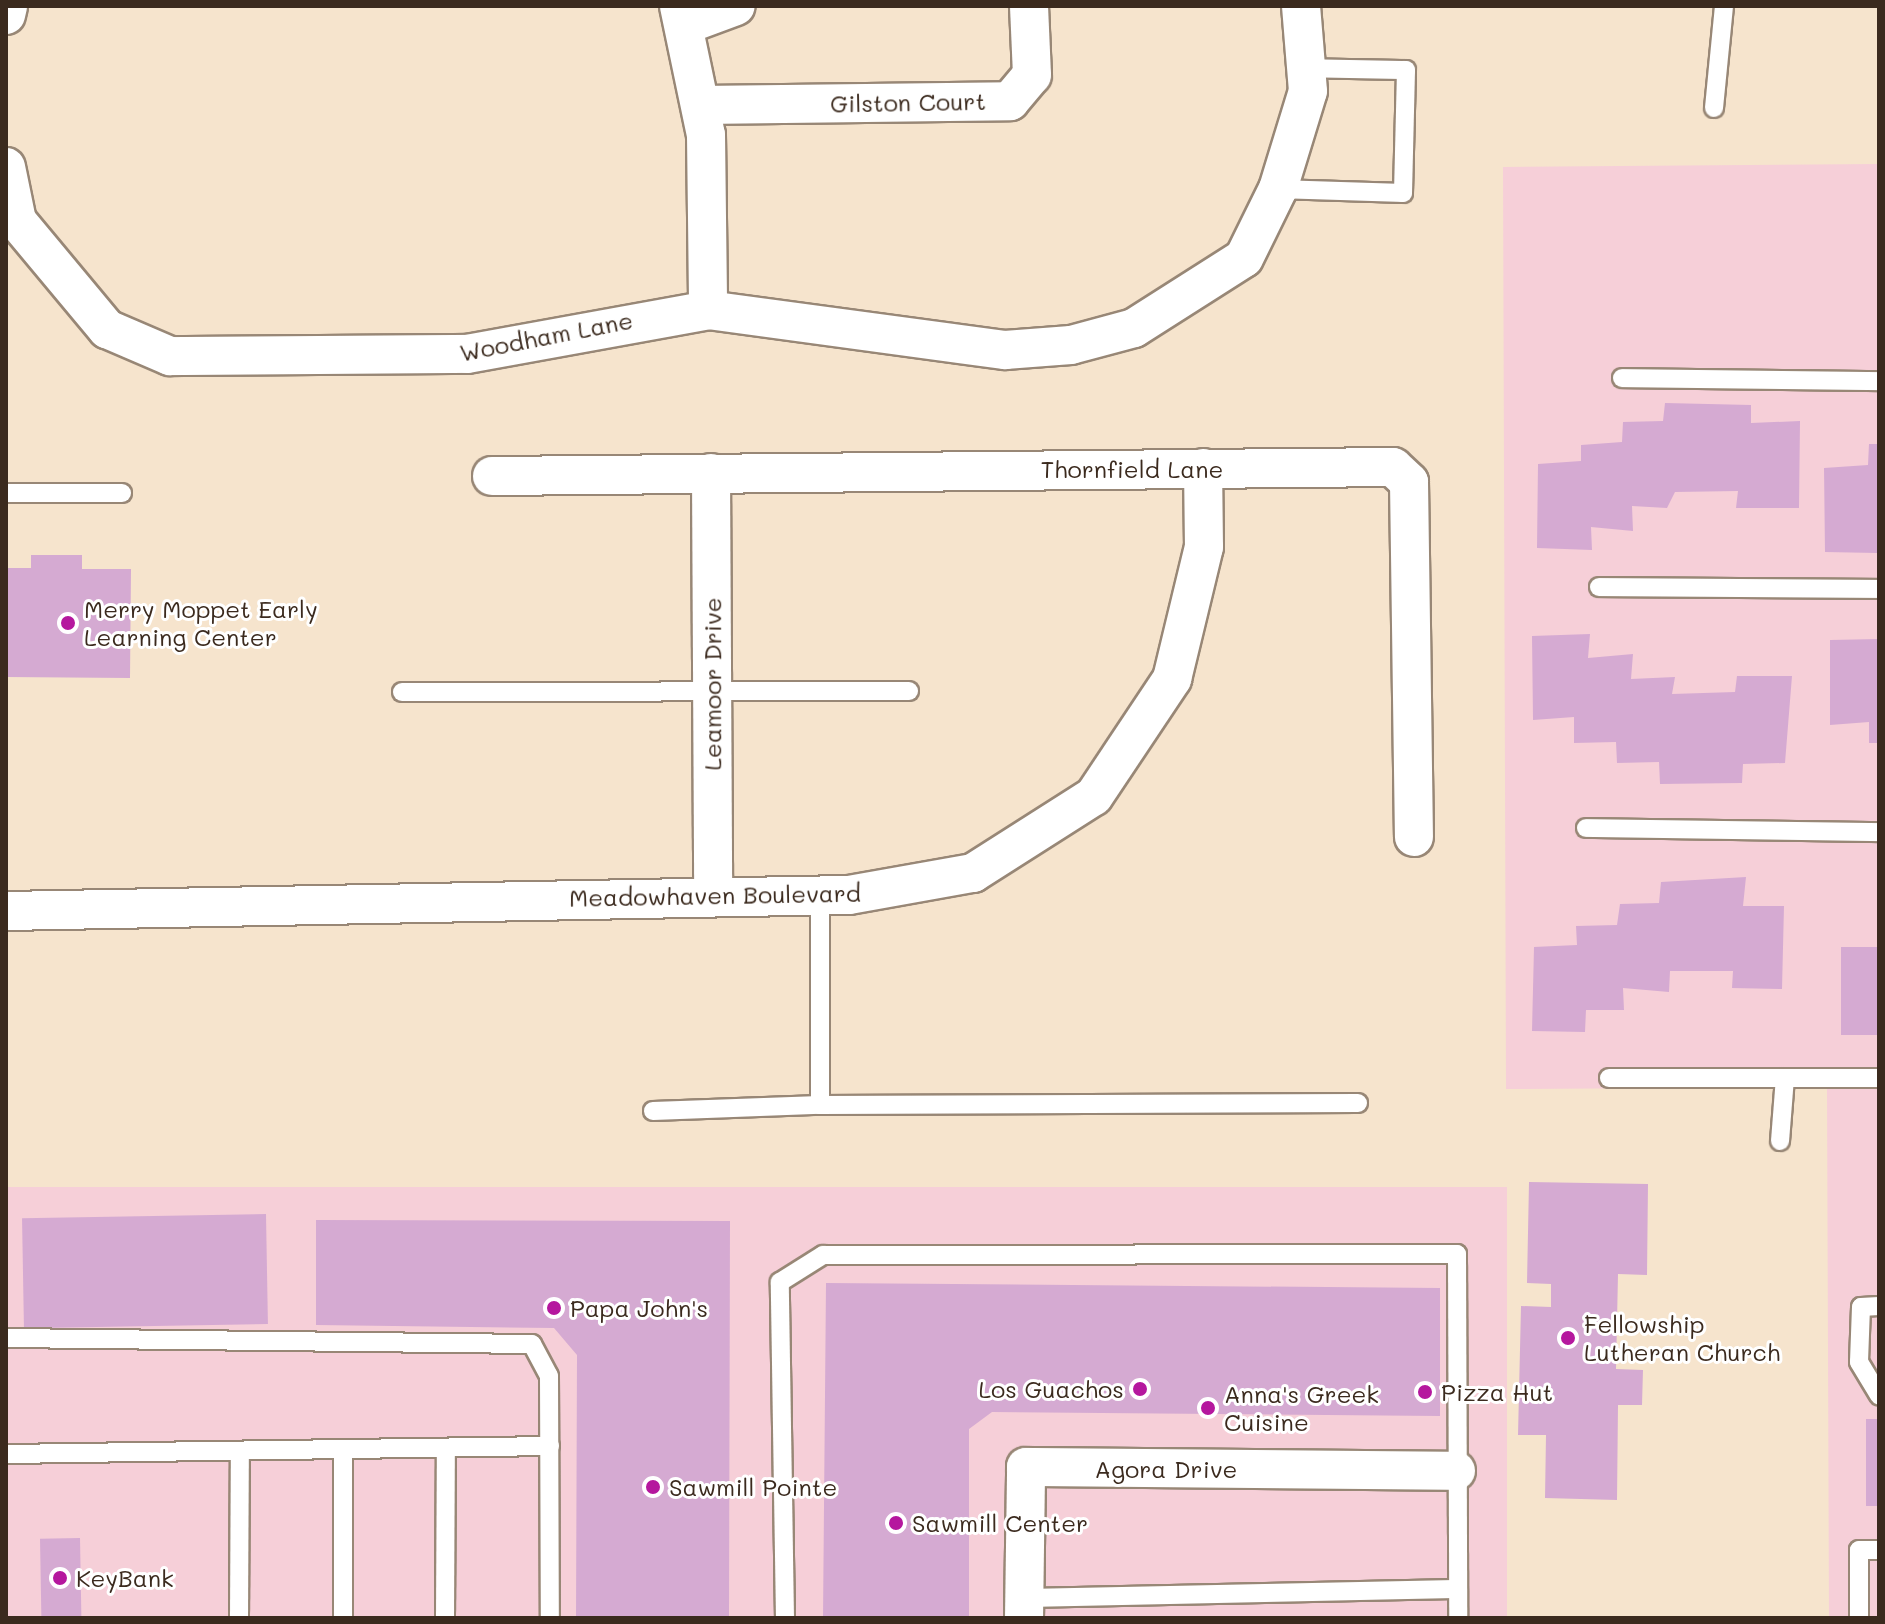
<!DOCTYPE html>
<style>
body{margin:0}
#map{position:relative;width:1885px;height:1624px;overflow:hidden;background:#f6e4cd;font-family:Mali,sans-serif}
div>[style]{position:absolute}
.built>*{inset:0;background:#f6cfd8;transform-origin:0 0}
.building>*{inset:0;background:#d5aad2;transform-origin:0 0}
.roads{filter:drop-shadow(2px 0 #988776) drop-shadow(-2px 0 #988776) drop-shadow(0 2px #988776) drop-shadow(0 -2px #988776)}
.lane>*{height:18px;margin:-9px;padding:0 9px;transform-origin:9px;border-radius:9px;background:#fff}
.street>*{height:38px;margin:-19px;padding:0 19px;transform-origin:19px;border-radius:19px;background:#fff}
.dots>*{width:22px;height:22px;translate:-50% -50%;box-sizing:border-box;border:4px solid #fff;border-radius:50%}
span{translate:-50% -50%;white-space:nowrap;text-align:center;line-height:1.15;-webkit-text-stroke:6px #fff;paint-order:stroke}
.street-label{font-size:24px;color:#3b2a1e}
.poi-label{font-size:24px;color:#3b2a1e}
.left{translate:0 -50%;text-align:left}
.right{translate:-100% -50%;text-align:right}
.frame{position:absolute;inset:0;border:8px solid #3b2a1e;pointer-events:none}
</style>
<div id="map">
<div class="built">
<div style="clip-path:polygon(1879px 164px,1879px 1618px,1829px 1618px,1827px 1087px,1506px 1089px,1503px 167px)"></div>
<div style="left:1507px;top:1187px;width:431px;height:1501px;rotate:90deg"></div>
</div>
<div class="building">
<div style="clip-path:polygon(1665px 403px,1751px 405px,1751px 423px,1800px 421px,1799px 508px,1736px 508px,1738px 491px,1675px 492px,1667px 508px,1632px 506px,1633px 531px,1591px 527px,1592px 550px,1537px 548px,1538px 464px,1581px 461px,1581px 445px,1622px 442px,1623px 422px,1663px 421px)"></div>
<div style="clip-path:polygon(1869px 444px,1879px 444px,1877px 553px,1825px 552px,1824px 468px,1868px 465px)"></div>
<div style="clip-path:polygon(31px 555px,82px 555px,82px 569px,131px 569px,130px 678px,6px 677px,6px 568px,31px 568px)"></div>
<div style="clip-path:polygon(1590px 634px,1588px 658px,1633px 654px,1631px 679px,1675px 677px,1672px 694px,1735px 692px,1737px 676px,1792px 676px,1785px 763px,1743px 764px,1742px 783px,1660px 784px,1659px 762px,1617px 763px,1616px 742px,1574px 743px,1574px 717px,1533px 720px,1532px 636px)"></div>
<div style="clip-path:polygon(1879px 639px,1879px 743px,1869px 743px,1869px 722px,1830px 725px,1830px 640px)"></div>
<div style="clip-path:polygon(1746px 877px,1743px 906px,1784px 906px,1782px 989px,1732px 988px,1733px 971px,1670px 971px,1669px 992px,1623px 988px,1624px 1010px,1586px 1010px,1585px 1032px,1532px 1031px,1534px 947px,1577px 945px,1576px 926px,1617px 925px,1620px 904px,1659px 903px,1661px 882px)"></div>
<div style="left:1879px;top:947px;width:88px;height:38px;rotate:90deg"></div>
<div style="clip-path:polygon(1529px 1182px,1648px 1184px,1647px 1275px,1618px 1274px,1616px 1369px,1643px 1370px,1642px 1405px,1618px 1405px,1617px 1500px,1545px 1498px,1546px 1435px,1518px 1435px,1521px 1306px,1551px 1307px,1551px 1284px,1527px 1283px)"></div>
<div style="left:266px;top:1214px;width:110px;height:244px;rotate:89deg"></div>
<div style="clip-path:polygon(316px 1220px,730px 1221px,729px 1618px,576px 1618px,577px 1355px,554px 1328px,316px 1325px)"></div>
<div style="clip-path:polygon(826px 1283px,1440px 1288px,1440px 1416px,992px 1412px,969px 1429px,969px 1618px,823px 1618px)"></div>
<div style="left:1866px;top:1419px;width:13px;height:87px"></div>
<div style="left:80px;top:1538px;width:80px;height:40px;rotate:89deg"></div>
</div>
<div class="roads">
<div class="lane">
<div style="left:1714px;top:108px;width:102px;rotate:-84.4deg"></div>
<div style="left:1278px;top:189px;width:125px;rotate:1.8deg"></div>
<div style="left:1403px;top:193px;width:123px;rotate:-88.6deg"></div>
<div style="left:1406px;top:70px;width:100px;rotate:-178.9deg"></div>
<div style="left:1622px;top:378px;width:257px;rotate:0.7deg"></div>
<div style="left:6px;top:493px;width:116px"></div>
<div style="left:1599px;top:587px;width:280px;rotate:0.4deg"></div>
<div style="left:402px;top:692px;width:507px;rotate:-0.11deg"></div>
<div style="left:1586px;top:828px;width:293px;rotate:0.8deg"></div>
<div style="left:820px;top:895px;width:210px;rotate:90deg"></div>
<div style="left:820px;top:1105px;width:538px;rotate:-0.21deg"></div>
<div style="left:1609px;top:1078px;width:270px"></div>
<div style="left:653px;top:1111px;width:167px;rotate:-2.1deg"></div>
<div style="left:1780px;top:1141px;width:63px;rotate:-85.5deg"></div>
<div style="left:1879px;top:1306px;width:18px;rotate:177deg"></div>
<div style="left:1861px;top:1307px;width:55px;rotate:92.1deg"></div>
<div style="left:1859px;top:1362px;width:39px;rotate:59deg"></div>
<div style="left:6px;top:1338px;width:526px;rotate:0.65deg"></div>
<div style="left:532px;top:1344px;width:36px;rotate:62deg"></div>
<div style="left:549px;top:1376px;width:242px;rotate:89.8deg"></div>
<div style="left:343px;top:1449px;width:169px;rotate:90deg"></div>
<div style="left:6px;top:1454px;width:544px;rotate:-0.84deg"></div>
<div style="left:1024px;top:1598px;width:434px;rotate:-1.2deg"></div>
<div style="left:239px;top:1618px;width:167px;rotate:-89.7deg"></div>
<div style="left:445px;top:1618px;width:170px;rotate:-89.7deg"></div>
<div style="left:785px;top:1618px;width:336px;rotate:-90.9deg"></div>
<div style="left:780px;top:1282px;width:51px;rotate:-32.1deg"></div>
<div style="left:823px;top:1255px;width:634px;rotate:-0.09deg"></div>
<div style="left:1457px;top:1254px;width:364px;rotate:89.8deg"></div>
<div style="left:1859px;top:1618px;width:68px;rotate:-90deg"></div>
<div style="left:1859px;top:1550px;width:20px"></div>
</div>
<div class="street">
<div style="left:679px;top:6px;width:132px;rotate:78.2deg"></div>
<div style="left:706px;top:135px;width:175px;rotate:89.3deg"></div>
<div style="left:6px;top:15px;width:9px;rotate:-77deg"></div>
<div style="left:685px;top:25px;width:54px;rotate:-20.4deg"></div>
<div style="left:701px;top:105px;width:309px;rotate:-0.7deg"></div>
<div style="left:1010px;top:101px;width:34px;rotate:-50deg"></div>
<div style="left:1032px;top:75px;width:69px;rotate:-92.5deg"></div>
<div style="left:6px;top:167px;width:55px;rotate:78.5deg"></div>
<div style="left:17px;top:221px;width:141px;rotate:50.2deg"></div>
<div style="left:107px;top:329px;width:69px;rotate:23.2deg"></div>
<div style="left:170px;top:356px;width:297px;rotate:-0.4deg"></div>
<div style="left:467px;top:354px;width:245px;rotate:-10.3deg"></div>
<div style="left:708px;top:310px;width:300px;rotate:7.7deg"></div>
<div style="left:1005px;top:350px;width:66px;rotate:-4.3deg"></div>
<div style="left:1071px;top:345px;width:65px;rotate:-15.1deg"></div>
<div style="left:1134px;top:328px;width:130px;rotate:-32.5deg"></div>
<div style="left:1244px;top:258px;width:77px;rotate:-63.8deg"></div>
<div style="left:1278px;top:189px;width:102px;rotate:-73deg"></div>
<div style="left:1308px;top:91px;width:85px;rotate:-94.7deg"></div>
<div style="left:711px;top:473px;width:423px;rotate:89.7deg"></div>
<div style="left:492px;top:476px;width:901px;rotate:-0.57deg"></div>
<div style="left:1393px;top:467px;width:22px;rotate:43deg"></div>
<div style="left:1409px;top:482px;width:355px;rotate:89.2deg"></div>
<div style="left:6px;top:911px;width:843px;rotate:-1.09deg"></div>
<div style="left:849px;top:895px;width:126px;rotate:-10.1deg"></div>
<div style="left:973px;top:873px;width:143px;rotate:-32.5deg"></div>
<div style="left:1094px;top:796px;width:141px;rotate:-56.3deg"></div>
<div style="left:1172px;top:679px;width:136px;rotate:-76.4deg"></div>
<div style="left:1204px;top:547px;width:79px;rotate:-90.7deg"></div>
<div style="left:1024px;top:1618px;width:151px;rotate:-89.2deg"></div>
<div style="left:1026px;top:1467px;width:430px;rotate:0.5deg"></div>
</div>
</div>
<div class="dots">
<div style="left:68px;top:623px;background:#b5179e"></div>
<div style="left:554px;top:1308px;background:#b5179e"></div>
<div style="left:1568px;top:1338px;background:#b5179e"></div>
<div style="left:1140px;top:1389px;background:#b5179e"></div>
<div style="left:1425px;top:1392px;background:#b5179e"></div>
<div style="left:1208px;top:1408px;background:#b5179e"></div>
<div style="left:653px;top:1487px;background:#b5179e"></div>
<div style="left:896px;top:1523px;background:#b5179e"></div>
<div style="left:60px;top:1578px;background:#b5179e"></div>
</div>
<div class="street-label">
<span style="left:908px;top:102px;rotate:-1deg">Gilston Court</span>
<span style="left:546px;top:336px;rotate:-11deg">Woodham Lane</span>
<span style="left:1132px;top:469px">Thornfield Lane</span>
<span style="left:712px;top:684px;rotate:-90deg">Leamoor Drive</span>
<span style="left:715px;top:895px;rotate:-1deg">Meadowhaven Boulevard</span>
<span style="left:1166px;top:1469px">Agora Drive</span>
</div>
<div class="poi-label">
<span class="left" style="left:84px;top:623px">Merry Moppet Early<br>Learning Center</span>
<span class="left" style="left:570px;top:1308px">Papa John's</span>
<span class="left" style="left:1584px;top:1338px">Fellowship<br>Lutheran Church</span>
<span class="right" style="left:1124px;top:1389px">Los Guachos</span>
<span class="left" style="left:1441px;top:1392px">Pizza Hut</span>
<span class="left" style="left:1224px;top:1408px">Anna's Greek<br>Cuisine</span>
<span class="left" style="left:669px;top:1487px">Sawmill Pointe</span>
<span class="left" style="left:912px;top:1523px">Sawmill Center</span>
<span class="left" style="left:76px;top:1578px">KeyBank</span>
</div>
<div class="frame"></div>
</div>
